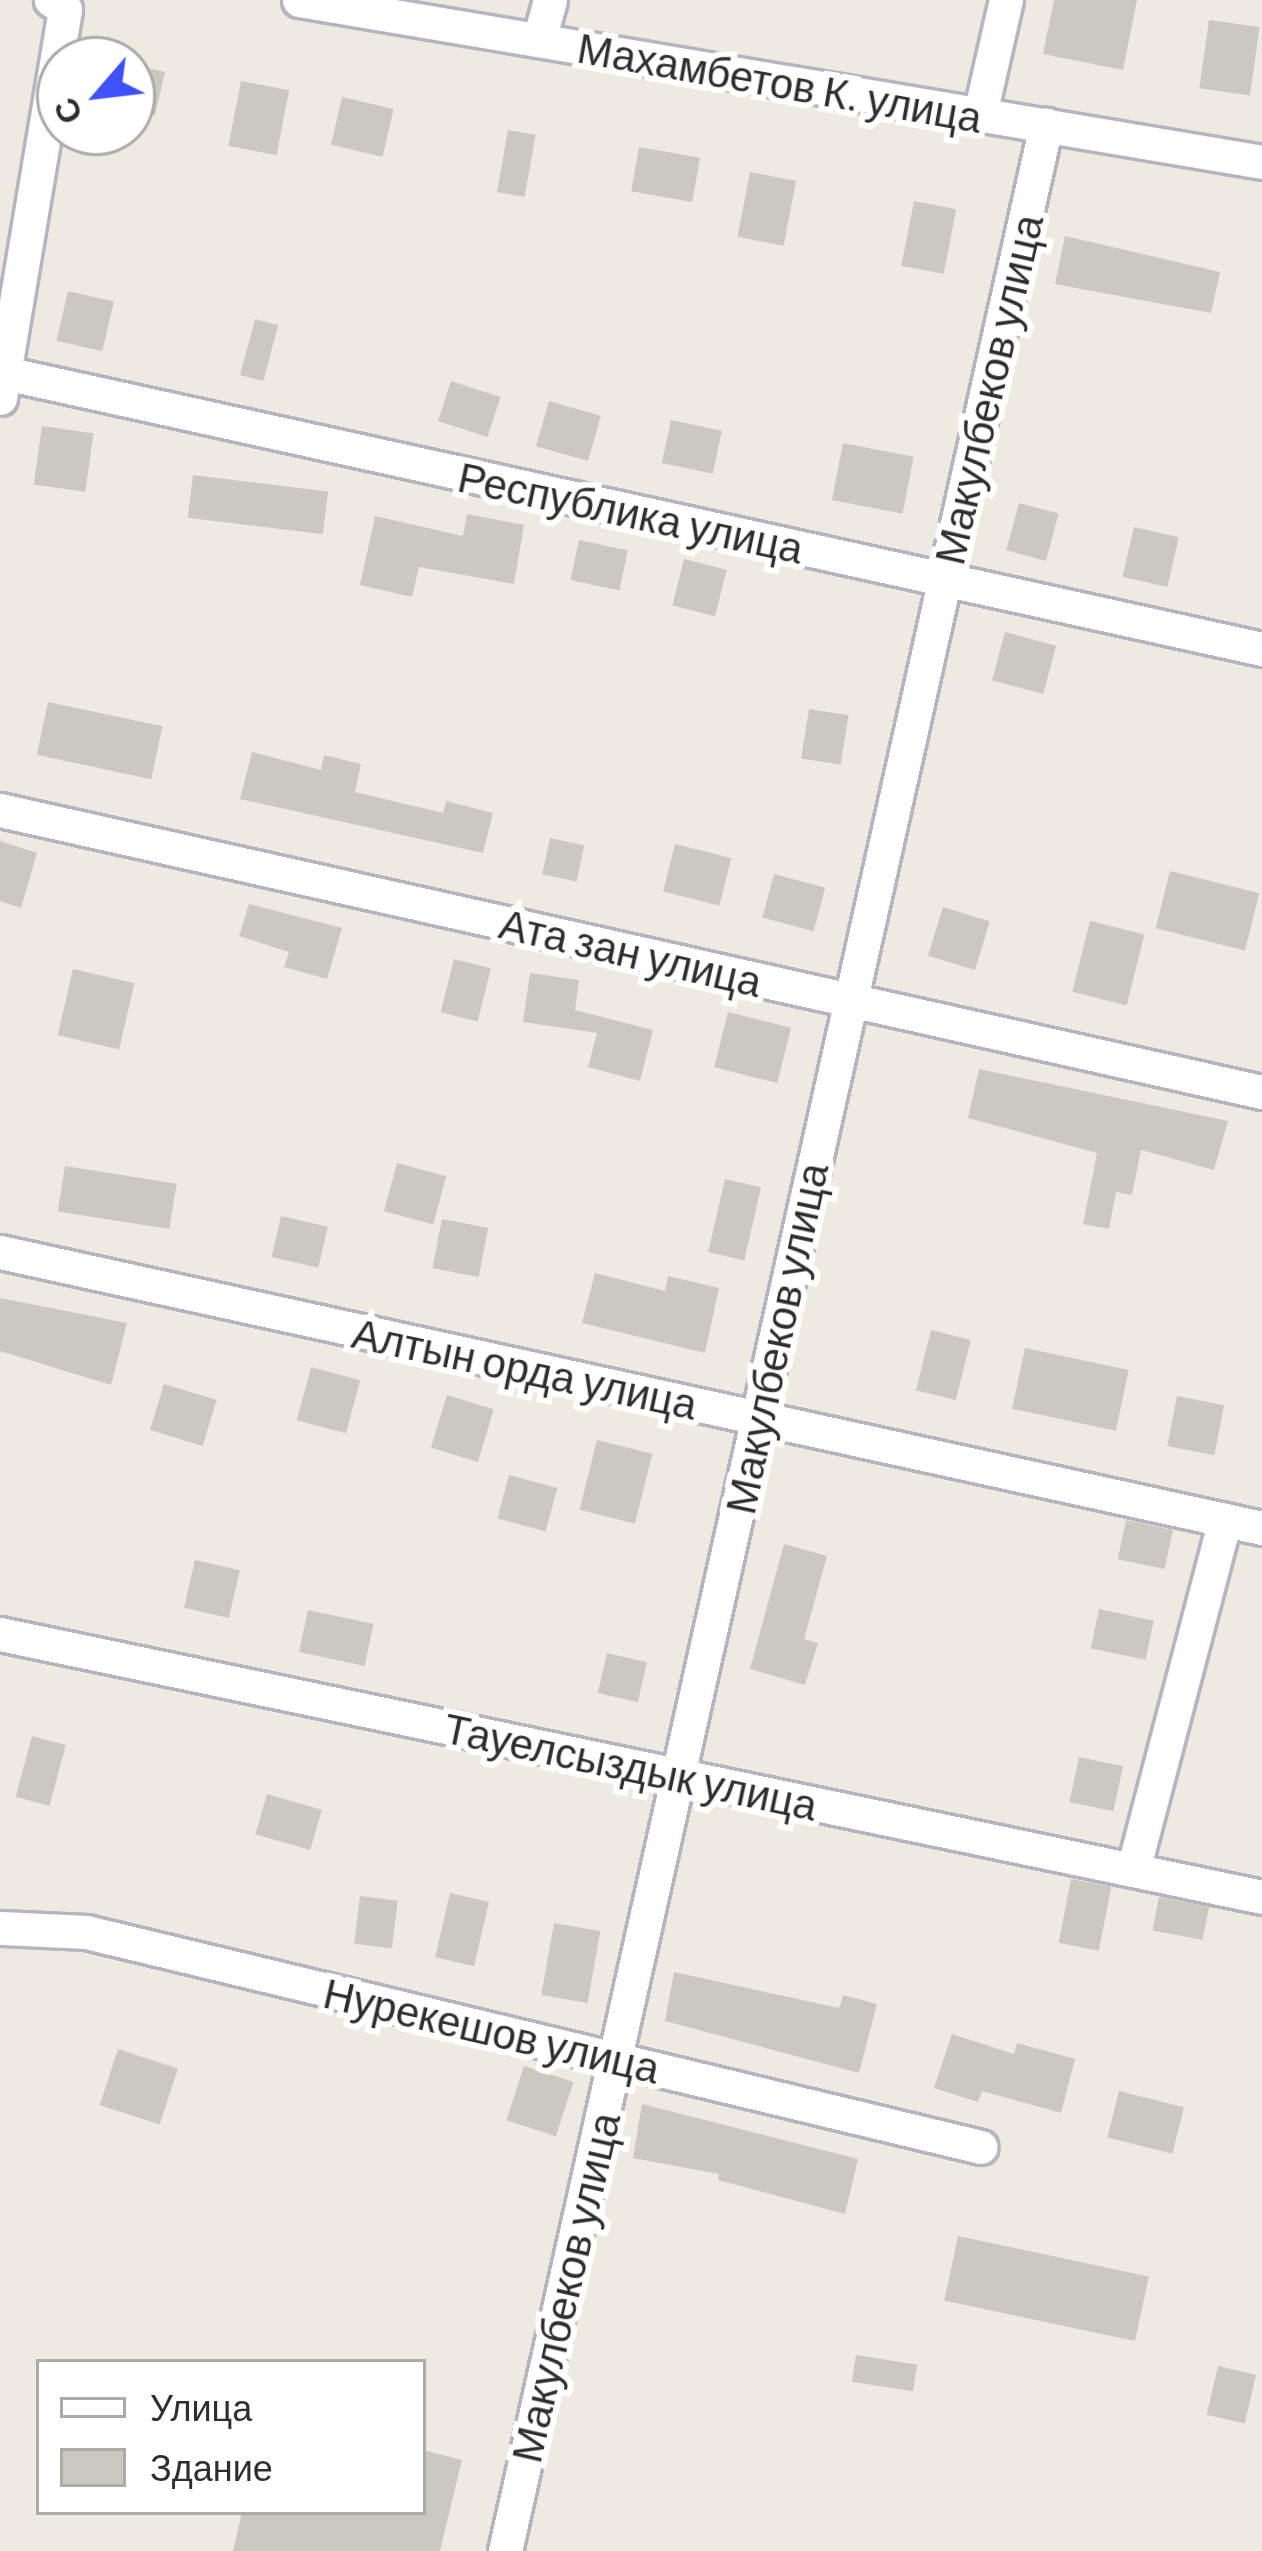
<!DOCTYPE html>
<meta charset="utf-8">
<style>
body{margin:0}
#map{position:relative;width:1262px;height:2551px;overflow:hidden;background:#efeae0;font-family:Barlow,sans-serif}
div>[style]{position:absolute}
.building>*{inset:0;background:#cbc8be;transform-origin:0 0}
.roads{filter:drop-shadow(3px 0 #b4b5c1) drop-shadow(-3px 0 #b4b5c1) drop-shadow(0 3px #b4b5c1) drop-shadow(0 -3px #b4b5c1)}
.minor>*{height:33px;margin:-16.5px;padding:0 16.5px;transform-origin:16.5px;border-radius:16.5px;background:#fff}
span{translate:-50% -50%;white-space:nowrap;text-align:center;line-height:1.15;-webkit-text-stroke:12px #fff;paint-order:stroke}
.street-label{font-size:42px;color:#2e2e2e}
.legend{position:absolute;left:36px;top:2359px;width:390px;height:156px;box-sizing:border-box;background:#fff;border:3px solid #ababab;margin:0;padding:15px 21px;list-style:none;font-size:36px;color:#2e2e2e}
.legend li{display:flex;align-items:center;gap:24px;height:60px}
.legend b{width:60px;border:3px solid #ababab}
.north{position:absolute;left:36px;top:36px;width:120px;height:120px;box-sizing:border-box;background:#fff;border:3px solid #ababab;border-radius:50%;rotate:242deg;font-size:33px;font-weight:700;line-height:48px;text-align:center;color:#2e2e2e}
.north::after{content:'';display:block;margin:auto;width:42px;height:54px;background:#3e51ff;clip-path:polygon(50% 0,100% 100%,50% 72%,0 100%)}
</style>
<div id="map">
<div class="building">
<div style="clip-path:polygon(1054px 0,1137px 0,1123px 70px,1043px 54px)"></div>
<div style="left:1209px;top:20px;width:51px;height:69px;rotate:8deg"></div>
<div style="clip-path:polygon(132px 64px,165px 72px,155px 115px,132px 110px)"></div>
<div style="left:241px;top:81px;width:49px;height:66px;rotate:11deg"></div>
<div style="left:342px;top:97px;width:53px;height:49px;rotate:13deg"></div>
<div style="left:508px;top:130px;width:28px;height:63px;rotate:10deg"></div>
<div style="left:639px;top:147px;width:62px;height:45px;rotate:10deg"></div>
<div style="left:750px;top:172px;width:47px;height:66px;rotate:11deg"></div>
<div style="left:914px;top:201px;width:43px;height:66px;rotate:11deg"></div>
<div style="clip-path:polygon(1065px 236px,1220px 272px,1211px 313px,1055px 284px)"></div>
<div style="left:68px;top:291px;width:47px;height:51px;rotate:13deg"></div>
<div style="left:255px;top:319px;width:24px;height:58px;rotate:15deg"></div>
<div style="left:451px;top:381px;width:52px;height:42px;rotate:18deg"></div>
<div style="left:549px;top:401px;width:54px;height:47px;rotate:16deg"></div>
<div style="left:671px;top:420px;width:52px;height:44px;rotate:12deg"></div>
<div style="left:42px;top:426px;width:52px;height:59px;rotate:8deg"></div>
<div style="left:843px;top:443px;width:72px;height:58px;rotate:11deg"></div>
<div style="left:193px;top:475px;width:136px;height:43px;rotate:7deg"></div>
<div style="left:1019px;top:503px;width:41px;height:49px;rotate:15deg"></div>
<div style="clip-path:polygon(467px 514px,524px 525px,514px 584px,419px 567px,412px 597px,360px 585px,375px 516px,463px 536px)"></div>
<div style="left:1134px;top:527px;width:46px;height:51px;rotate:13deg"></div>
<div style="left:579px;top:540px;width:50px;height:41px;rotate:12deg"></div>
<div style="left:684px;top:559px;width:44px;height:48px;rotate:14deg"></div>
<div style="left:1005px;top:632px;width:53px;height:50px;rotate:15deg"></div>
<div style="left:48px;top:702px;width:117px;height:54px;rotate:12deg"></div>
<div style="left:809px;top:709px;width:40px;height:50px;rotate:9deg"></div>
<div style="clip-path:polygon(252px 752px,321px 770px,324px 755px,361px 764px,355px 792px,443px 813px,446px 801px,493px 813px,483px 853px,240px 799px)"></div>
<div style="left:550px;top:838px;width:35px;height:37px;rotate:12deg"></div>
<div style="clip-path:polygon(0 841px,37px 853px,21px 908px,0 901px)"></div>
<div style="left:675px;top:844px;width:58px;height:49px;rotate:14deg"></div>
<div style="left:1170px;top:871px;width:92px;height:59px;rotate:14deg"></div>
<div style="left:774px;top:874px;width:53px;height:45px;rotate:15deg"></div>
<div style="clip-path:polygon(249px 904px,342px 928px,327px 979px,284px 967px,289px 952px,239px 936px)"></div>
<div style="left:943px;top:907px;width:49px;height:51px;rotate:17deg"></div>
<div style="left:1090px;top:921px;width:56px;height:73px;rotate:14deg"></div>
<div style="left:454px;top:959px;width:38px;height:55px;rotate:14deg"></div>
<div style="left:73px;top:969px;width:63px;height:68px;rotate:13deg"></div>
<div style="clip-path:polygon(530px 973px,579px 980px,575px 1010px,653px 1030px,640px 1081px,588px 1067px,597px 1033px,523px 1022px)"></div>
<div style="left:728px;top:1012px;width:65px;height:57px;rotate:14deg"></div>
<div style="clip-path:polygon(979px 1069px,1228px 1121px,1214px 1170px,1141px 1150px,1132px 1195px,1116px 1192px,1109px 1229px,1083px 1224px,1097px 1153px,968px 1118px)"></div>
<div style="left:397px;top:1163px;width:51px;height:50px;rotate:15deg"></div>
<div style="left:65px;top:1166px;width:113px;height:46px;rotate:9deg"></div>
<div style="left:725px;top:1179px;width:37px;height:75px;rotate:13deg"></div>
<div style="left:281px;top:1216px;width:48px;height:42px;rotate:13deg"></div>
<div style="left:442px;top:1219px;width:47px;height:50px;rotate:11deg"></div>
<div style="clip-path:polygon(595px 1273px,665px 1291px,668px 1276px,719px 1288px,705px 1353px,582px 1323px)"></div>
<div style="clip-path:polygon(0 1298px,127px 1323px,111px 1385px,0 1351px)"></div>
<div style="left:931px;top:1330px;width:41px;height:62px;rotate:14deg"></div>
<div style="left:1025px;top:1348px;width:106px;height:62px;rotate:12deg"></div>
<div style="left:311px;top:1367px;width:51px;height:55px;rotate:15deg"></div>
<div style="left:164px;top:1384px;width:55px;height:48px;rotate:17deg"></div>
<div style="left:447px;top:1395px;width:49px;height:55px;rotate:17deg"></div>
<div style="left:1177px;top:1396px;width:48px;height:51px;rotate:11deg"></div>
<div style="left:597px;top:1440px;width:57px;height:72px;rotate:14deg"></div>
<div style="left:509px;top:1475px;width:50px;height:45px;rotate:15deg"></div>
<div style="left:1126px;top:1520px;width:48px;height:40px;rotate:12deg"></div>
<div style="clip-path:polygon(784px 1544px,827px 1556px,804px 1639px,818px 1643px,805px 1685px,750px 1669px)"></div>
<div style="left:195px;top:1560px;width:46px;height:49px;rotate:13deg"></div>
<div style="left:1099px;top:1609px;width:56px;height:40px;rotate:12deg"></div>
<div style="left:308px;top:1610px;width:67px;height:43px;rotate:12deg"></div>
<div style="left:607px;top:1653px;width:41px;height:41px;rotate:13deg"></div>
<div style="left:32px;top:1736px;width:35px;height:63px;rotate:15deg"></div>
<div style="left:1079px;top:1757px;width:45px;height:46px;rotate:12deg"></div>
<div style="left:267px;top:1794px;width:57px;height:42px;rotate:16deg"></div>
<div style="left:1071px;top:1879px;width:41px;height:65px;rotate:11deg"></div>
<div style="left:450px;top:1893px;width:40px;height:66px;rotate:13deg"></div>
<div style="left:360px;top:1896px;width:38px;height:48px;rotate:7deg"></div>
<div style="left:1159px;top:1897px;width:51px;height:34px;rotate:11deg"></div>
<div style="left:554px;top:1923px;width:47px;height:73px;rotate:10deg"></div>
<div style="clip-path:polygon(674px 1972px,839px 2008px,843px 1995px,877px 2004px,859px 2073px,665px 2021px)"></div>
<div style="clip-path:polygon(952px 2034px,1014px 2054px,1017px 2043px,1075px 2059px,1061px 2113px,982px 2091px,978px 2102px,934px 2088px)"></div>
<div style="left:118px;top:2049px;width:63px;height:59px;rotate:18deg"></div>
<div style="left:524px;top:2066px;width:52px;height:57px;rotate:18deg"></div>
<div style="left:1119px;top:2091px;width:67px;height:48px;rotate:14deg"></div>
<div style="clip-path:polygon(642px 2104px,858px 2159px,845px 2214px,718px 2180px,719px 2174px,633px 2158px)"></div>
<div style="left:958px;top:2236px;width:195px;height:66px;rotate:12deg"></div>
<div style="left:856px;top:2355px;width:62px;height:27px;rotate:9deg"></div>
<div style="left:1218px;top:2366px;width:39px;height:50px;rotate:13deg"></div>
<div style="clip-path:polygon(423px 2450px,462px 2460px,440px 2551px,233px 2551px,242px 2512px,423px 2512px)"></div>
</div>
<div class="roads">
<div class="minor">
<div style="left:299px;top:0;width:977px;rotate:9.55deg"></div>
<div style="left:539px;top:40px;width:41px;rotate:-74.6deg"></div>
<div style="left:980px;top:114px;width:117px;rotate:-77.2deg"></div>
<div style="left:0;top:372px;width:1292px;rotate:12.38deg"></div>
<div style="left:0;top:398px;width:394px;rotate:-80.5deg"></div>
<div style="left:65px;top:9px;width:17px;rotate:-147deg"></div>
<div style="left:0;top:810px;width:1293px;rotate:12.6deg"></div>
<div style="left:0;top:1252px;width:1292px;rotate:12.34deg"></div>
<div style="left:0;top:1634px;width:1289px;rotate:11.77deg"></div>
<div style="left:1133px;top:1870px;width:362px;rotate:-75.3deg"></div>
<div style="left:0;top:1928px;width:86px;rotate:2.7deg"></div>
<div style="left:86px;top:1932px;width:920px;rotate:13.51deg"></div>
<div style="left:505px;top:2551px;width:2486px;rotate:-77.43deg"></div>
</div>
</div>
<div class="street-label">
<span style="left:780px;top:81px;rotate:10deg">Махамбетов К. улица</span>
<span style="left:987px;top:389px;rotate:-77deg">Макулбеков улица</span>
<span style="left:631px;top:511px;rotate:12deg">Республика улица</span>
<span style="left:631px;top:951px;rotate:13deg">Ата зан улица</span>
<span style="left:775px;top:1338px;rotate:-78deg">Макулбеков улица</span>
<span style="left:525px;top:1367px;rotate:12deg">Алтын орда улица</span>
<span style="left:631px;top:1765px;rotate:12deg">Тауелсыздык улица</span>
<span style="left:492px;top:2029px;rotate:13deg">Нурекешов улица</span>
<span style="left:564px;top:2287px;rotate:-77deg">Макулбеков улица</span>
</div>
<ul class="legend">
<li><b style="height:15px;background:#fff"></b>Улица</li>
<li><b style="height:33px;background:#cbc8be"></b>Здание</li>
</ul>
<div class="north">С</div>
</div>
